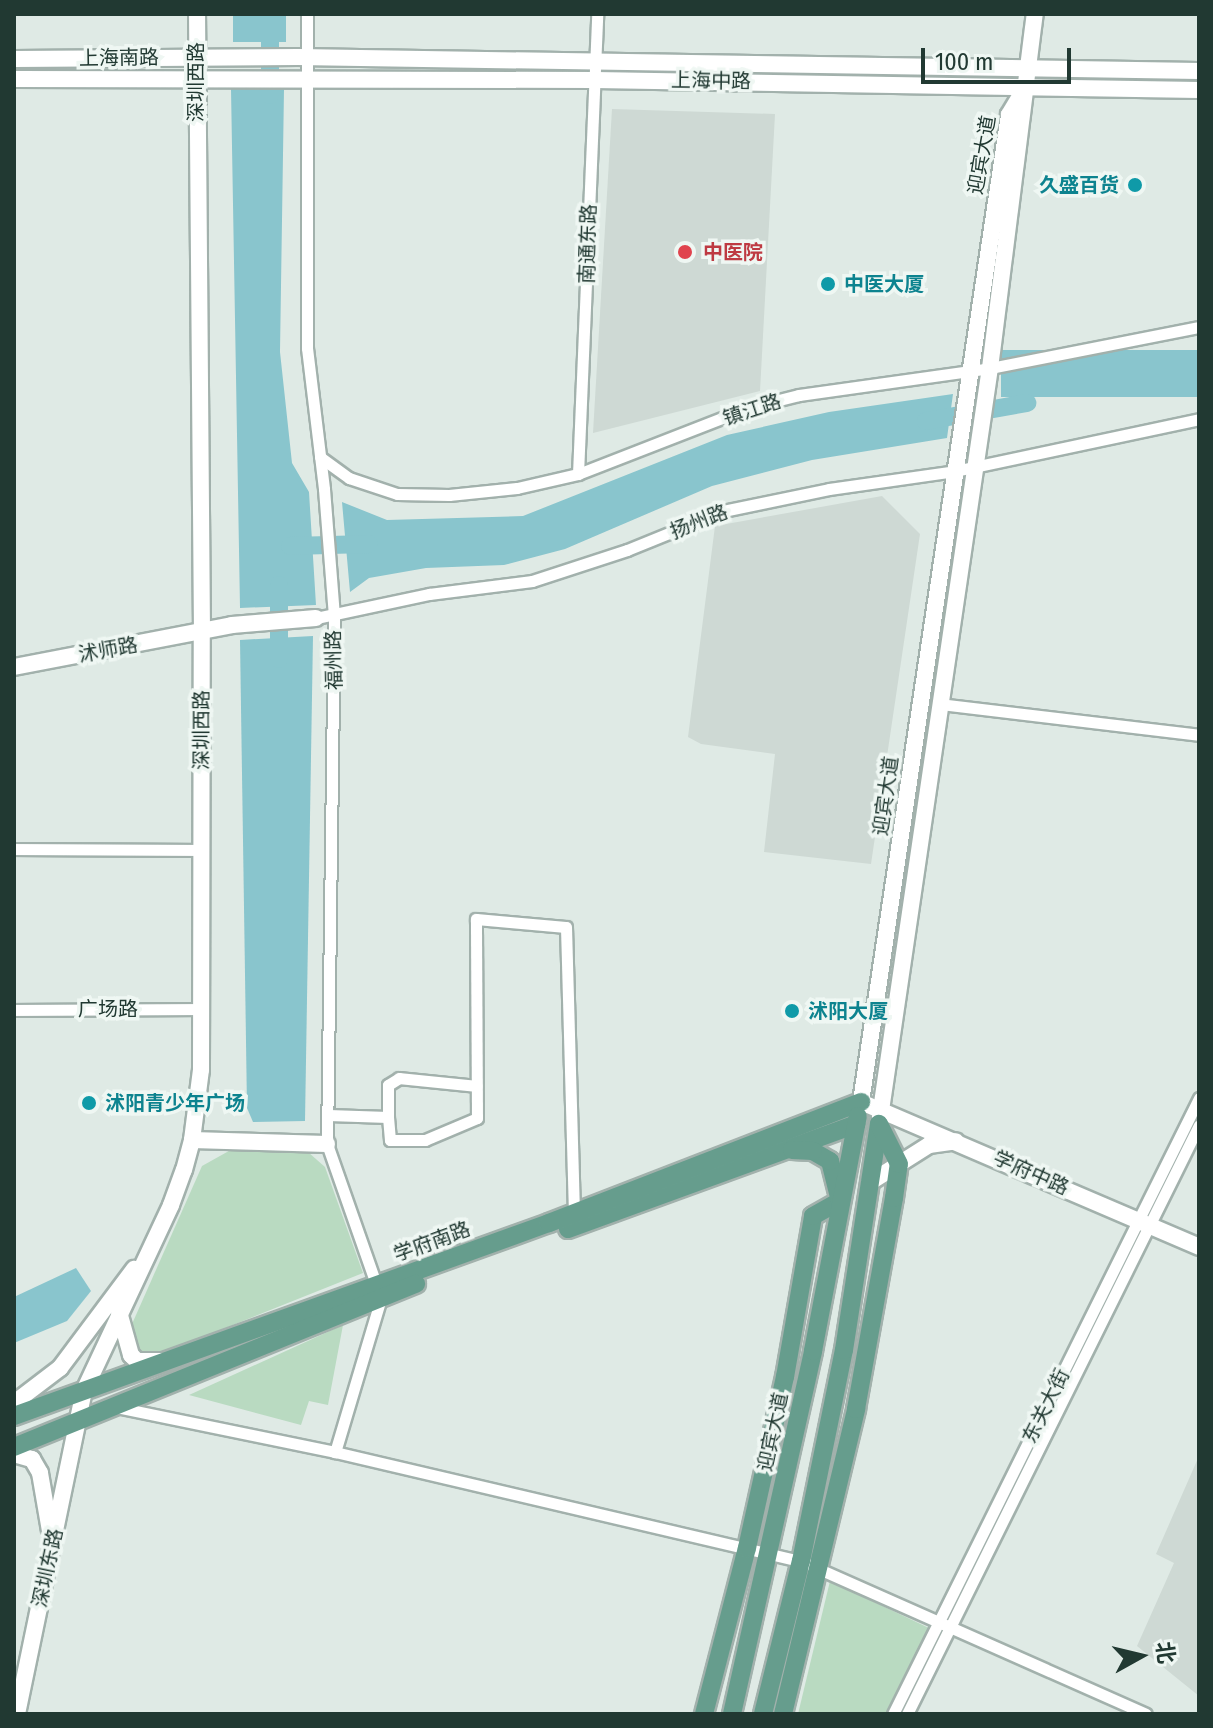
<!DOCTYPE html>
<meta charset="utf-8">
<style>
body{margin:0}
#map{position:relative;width:1213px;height:1728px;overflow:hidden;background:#dfeae5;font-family:"Fira Sans Condensed","Noto Sans SC",sans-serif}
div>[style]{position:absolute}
.built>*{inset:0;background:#ced9d4}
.green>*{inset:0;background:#b9dac1}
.water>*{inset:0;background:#89c5cd;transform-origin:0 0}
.river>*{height:18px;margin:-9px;padding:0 9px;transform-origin:9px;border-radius:9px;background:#89c5cd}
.roads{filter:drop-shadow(2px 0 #a2b1ac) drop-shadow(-2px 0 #a2b1ac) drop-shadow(0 2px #a2b1ac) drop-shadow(0 -2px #a2b1ac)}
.street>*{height:11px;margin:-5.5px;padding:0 5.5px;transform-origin:5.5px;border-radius:5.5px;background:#fff}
.secondary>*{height:16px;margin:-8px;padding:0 8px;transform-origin:8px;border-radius:8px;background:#fff}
.primary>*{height:18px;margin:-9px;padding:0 9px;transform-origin:9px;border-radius:9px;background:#669d8d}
.dots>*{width:22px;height:22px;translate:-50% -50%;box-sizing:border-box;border:4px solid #eff7f3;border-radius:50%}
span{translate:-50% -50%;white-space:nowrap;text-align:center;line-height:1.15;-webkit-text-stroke:7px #eff7f3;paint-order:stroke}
.street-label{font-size:20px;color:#213932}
.culture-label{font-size:20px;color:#0d838f;font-weight:700}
.right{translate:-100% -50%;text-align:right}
.left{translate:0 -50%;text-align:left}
.health-label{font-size:20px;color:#be3a42;font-weight:700}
.frame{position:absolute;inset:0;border:16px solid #213932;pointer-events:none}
.north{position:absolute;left:1101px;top:1616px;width:80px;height:80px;-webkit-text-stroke:6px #eff7f3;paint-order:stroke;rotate:82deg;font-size:22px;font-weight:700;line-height:32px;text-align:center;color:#213932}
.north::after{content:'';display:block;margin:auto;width:28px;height:36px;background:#213932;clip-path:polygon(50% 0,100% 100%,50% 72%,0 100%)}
.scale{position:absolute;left:921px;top:48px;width:150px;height:36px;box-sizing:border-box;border:4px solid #213932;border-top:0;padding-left:10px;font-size:24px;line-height:28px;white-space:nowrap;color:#213932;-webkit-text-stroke:6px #eff7f3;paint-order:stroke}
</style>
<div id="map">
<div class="built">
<div style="clip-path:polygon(612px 109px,775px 114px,760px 391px,593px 433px)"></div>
<div style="clip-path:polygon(882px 496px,920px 534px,871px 864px,764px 852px,775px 754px,701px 744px,688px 737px,715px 526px)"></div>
<div style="clip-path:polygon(1199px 1456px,1199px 1696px,1137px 1646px,1174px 1563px,1156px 1554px)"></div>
</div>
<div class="green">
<div style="clip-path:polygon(300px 1145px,325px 1167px,363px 1273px,158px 1355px,145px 1354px,135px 1345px,132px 1324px,202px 1166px,236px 1147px)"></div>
<div style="clip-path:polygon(343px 1325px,328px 1405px,309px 1401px,301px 1425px,189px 1395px)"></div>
<div style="clip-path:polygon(830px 1581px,931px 1629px,887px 1714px,798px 1714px)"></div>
</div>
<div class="water">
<div style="left:233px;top:14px;width:53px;height:28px"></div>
<div style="clip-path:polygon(231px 89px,284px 89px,280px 352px,292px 463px,309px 492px,316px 605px,240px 608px)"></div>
<div style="left:1199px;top:350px;width:47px;height:198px;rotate:90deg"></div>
<div style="clip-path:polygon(953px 394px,947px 438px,812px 460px,712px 486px,565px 549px,504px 565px,426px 568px,369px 578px,350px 592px,342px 502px,387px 520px,523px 516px,727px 435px,829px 412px)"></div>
<div style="clip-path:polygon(313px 636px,305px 1121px,253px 1122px,247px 1108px,240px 640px)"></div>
<div style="clip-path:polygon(76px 1268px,91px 1291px,67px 1321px,14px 1343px,14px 1297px)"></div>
</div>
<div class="river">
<div style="left:270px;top:95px;width:81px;rotate:-90deg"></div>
<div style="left:926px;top:421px;width:103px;rotate:-10.1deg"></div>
<div style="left:290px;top:546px;width:79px;rotate:-1.5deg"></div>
<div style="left:279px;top:585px;width:74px;rotate:90deg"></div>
</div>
<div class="roads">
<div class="street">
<div style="left:307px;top:14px;width:334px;rotate:90deg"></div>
<div style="left:307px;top:348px;width:142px;rotate:83.1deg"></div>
<div style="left:324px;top:489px;width:128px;rotate:85.5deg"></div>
<div style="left:334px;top:617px;width:527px;rotate:90.76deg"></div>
<div style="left:327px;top:1144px;width:163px;rotate:70.7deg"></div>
<div style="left:381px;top:1298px;width:161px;rotate:106.6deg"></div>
<div style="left:320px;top:457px;width:36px;rotate:36deg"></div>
<div style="left:349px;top:478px;width:51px;rotate:18.4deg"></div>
<div style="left:397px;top:494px;width:52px;rotate:1.1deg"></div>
<div style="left:449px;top:495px;width:68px;rotate:-5.9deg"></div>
<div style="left:517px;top:488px;width:63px;rotate:-12.9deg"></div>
<div style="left:578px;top:474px;width:181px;rotate:-21.3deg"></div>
<div style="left:747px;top:408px;width:54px;rotate:-14deg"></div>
<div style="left:799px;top:395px;width:193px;rotate:-8deg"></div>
<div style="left:990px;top:368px;width:213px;rotate:-11.1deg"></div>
<div style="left:578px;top:474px;width:460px;rotate:-87.6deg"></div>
<div style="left:316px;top:618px;width:116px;rotate:-12deg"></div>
<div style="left:429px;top:594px;width:104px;rotate:-7.2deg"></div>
<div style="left:532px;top:581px;width:100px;rotate:-18.1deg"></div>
<div style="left:627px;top:550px;width:104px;rotate:-22.1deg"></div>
<div style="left:723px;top:511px;width:108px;rotate:-11.7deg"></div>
<div style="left:829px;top:489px;width:127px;rotate:-8.1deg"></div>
<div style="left:955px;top:471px;width:249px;rotate:-12deg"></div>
<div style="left:940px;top:704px;width:261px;rotate:6.8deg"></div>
<div style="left:14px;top:849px;width:188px;rotate:0.3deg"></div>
<div style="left:14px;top:1010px;width:188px;rotate:-0.3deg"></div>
<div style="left:328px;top:1115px;width:60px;rotate:1.9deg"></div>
<div style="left:388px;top:1117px;width:23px;rotate:85deg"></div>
<div style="left:390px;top:1140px;width:35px"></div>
<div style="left:425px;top:1140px;width:56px;rotate:-22.9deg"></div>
<div style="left:477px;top:1118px;width:199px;rotate:-90.3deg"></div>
<div style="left:476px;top:919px;width:90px;rotate:5.1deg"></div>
<div style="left:566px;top:927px;width:287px;rotate:88.4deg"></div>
<div style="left:388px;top:1117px;width:32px;rotate:-90deg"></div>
<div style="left:388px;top:1085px;width:13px;rotate:-32deg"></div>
<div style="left:399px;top:1078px;width:78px;rotate:5.9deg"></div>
<div style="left:116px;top:1407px;width:224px;rotate:11.6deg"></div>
<div style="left:335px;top:1452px;width:479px;rotate:13.2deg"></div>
<div style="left:801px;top:1561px;width:377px;rotate:23.9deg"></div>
<div style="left:893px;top:1714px;width:688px;rotate:-63.58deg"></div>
<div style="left:907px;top:1714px;width:657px;rotate:-63.63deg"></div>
</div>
<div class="secondary">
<div style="left:14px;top:59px;width:284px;rotate:-0.4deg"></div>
<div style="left:298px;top:57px;width:901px;rotate:0.89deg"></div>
<div style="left:14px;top:79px;width:581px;rotate:0.1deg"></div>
<div style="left:595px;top:80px;width:604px;rotate:0.95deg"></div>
<div style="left:1025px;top:88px;width:31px;rotate:121deg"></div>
<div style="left:1009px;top:115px;width:998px;rotate:98.53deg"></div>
<div style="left:861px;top:1102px;width:368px;rotate:23.2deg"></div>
<div style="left:14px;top:667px;width:222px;rotate:-10.9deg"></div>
<div style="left:232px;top:625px;width:84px;rotate:-4.8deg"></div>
<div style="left:880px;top:1117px;width:757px;rotate:-81.65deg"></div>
<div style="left:990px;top:368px;width:357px;rotate:-82.8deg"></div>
<div style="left:192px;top:1140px;width:135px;rotate:1.7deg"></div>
<div style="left:869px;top:1183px;width:71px;rotate:-32.3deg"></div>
<div style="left:929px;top:1145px;width:27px;rotate:-8deg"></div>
<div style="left:119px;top:1312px;width:45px;rotate:74.4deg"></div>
<div style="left:131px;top:1355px;width:8px;rotate:45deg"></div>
<div style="left:137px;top:1361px;width:23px"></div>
<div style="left:14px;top:1403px;width:58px;rotate:-37.3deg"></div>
<div style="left:60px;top:1368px;width:124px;rotate:-53.2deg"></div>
<div style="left:14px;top:1454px;width:19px;rotate:16deg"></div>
<div style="left:32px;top:1459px;width:16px;rotate:60deg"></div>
<div style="left:40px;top:1473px;width:59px;rotate:80.2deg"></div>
<div style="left:17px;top:1714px;width:330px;rotate:-78.3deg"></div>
<div style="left:84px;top:1391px;width:205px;rotate:-64.9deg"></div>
<div style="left:171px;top:1205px;width:37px;rotate:-70deg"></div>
<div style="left:184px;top:1170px;width:31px;rotate:-75deg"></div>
<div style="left:192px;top:1140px;width:71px;rotate:-82.7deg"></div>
<div style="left:201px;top:1070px;width:437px;rotate:-89.9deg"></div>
<div style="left:202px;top:633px;width:619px;rotate:-90.46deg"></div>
</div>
<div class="primary">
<div style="left:568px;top:1229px;width:307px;rotate:-20deg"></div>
<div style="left:14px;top:1416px;width:569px;rotate:-19.84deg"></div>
<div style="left:549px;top:1223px;width:335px;rotate:-21.2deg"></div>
<div style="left:14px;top:1447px;width:434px;rotate:-22.1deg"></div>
<div style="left:704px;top:1714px;width:171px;rotate:-75.5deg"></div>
<div style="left:747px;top:1548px;width:175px;rotate:-77.5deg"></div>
<div style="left:785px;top:1377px;width:163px;rotate:-80.1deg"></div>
<div style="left:813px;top:1216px;width:31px;rotate:-29deg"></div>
<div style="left:840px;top:1201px;width:41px;rotate:-104deg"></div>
<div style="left:830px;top:1161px;width:20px;rotate:-150deg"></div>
<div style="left:813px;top:1151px;width:21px;rotate:-177deg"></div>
<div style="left:732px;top:1714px;width:372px;rotate:-77.4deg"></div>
<div style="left:813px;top:1351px;width:239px;rotate:-79.2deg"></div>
<div style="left:763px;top:1714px;width:158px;rotate:-76.1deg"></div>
<div style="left:801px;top:1561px;width:215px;rotate:-78.5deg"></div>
<div style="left:844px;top:1350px;width:228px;rotate:-81.2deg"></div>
<div style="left:783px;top:1714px;width:314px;rotate:-76.5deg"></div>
<div style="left:856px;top:1409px;width:214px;rotate:-79.8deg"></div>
<div style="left:894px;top:1198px;width:34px;rotate:-82deg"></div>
<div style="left:899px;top:1164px;width:45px;rotate:-116.6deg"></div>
</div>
</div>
<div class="dots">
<div style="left:1135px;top:185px;background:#0f9aa8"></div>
<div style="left:685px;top:252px;background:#e0444e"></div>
<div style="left:828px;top:284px;background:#0f9aa8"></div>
<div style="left:792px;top:1011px;background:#0f9aa8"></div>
<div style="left:89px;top:1103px;background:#0f9aa8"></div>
</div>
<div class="street-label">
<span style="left:119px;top:58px;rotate:-1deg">上海南路</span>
<span style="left:711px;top:81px;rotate:1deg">上海中路</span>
<span style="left:196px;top:82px;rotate:-90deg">深圳西路</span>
<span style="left:982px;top:155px;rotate:-80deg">迎宾大道</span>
<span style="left:588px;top:244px;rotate:-88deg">南通东路</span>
<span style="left:752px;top:410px;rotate:-18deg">镇江路</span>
<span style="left:699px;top:522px;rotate:-21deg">扬州路</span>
<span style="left:108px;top:650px;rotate:-10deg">沭师路</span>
<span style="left:334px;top:660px;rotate:-91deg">福州路</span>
<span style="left:202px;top:730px;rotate:-90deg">深圳西路</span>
<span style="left:886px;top:796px;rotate:-82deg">迎宾大道</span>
<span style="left:108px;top:1009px">广场路</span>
<span style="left:1031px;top:1173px;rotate:24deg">学府中路</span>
<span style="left:432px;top:1242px;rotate:-20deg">学府南路</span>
<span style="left:1046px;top:1406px;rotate:-64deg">东关大街</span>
<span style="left:773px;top:1432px;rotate:-78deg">迎宾大道</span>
<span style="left:48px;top:1568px;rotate:-78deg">深圳东路</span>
</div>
<div class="culture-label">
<span class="right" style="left:1119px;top:185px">久盛百货</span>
<span class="left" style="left:844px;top:284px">中医大厦</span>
<span class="left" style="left:808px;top:1011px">沭阳大厦</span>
<span class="left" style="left:105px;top:1103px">沭阳青少年广场</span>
</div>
<div class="health-label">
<span class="left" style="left:703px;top:252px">中医院</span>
</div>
<div class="frame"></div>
<div class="north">北</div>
<div class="scale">100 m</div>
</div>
